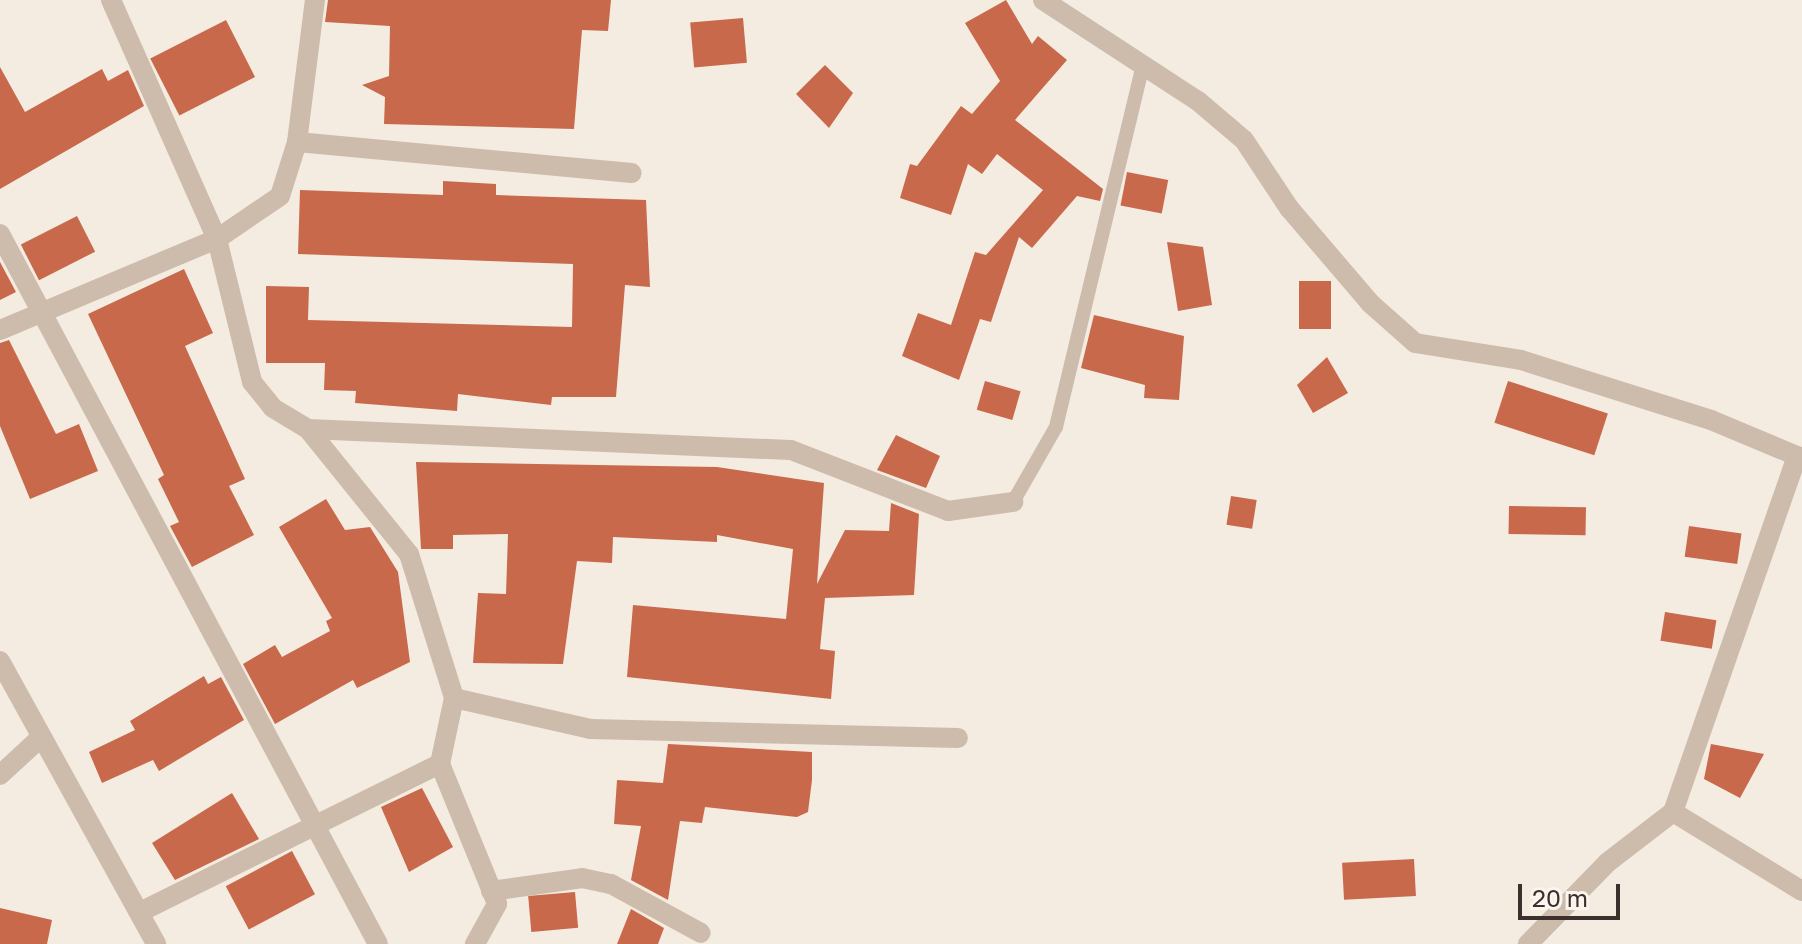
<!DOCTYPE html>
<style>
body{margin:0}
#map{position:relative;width:1802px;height:944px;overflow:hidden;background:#f4ebe1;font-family:"Golos Text",sans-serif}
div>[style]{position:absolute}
.building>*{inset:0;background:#c8694b;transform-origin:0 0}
.lane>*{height:14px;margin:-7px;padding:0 7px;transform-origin:7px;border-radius:7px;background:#cdbbac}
.street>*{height:20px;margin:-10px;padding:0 10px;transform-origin:10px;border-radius:10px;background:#cdbbac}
span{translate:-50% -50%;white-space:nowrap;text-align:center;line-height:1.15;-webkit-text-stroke:8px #fbf5ee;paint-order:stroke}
.scale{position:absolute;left:1518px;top:884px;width:102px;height:36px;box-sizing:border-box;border:4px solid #3b302b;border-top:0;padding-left:10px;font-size:24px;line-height:28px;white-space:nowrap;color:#3b302b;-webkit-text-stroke:6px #fbf5ee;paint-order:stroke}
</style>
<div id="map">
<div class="building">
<div style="clip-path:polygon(328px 0,611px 0,608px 31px,582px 30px,574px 129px,384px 124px,385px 97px,362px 85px,389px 76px,390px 26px,325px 22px)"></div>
<div style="clip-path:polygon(1006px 0,1032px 44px,1038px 36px,1067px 60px,1015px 120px,1103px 189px,1100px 201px,1077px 196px,1032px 248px,1019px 237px,991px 322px,980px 319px,959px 380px,902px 356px,918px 313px,951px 325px,975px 252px,986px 255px,1043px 190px,997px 154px,982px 174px,968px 164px,951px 215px,900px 198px,910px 164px,917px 166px,961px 106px,972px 114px,1000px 81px,965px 23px)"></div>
<div style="left:743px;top:18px;width:45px;height:53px;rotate:85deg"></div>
<div style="left:226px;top:20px;width:64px;height:85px;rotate:63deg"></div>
<div style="clip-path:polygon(825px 65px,853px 93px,829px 128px,796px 94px)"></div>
<div style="clip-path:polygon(0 67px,25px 112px,102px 69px,108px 81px,128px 70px,144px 106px,0 189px)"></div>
<div style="left:1127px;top:172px;width:42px;height:34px;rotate:11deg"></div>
<div style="clip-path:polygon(443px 181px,496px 184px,496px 195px,646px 200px,650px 287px,625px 285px,616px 397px,552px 397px,551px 405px,458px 394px,457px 411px,355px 403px,356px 391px,324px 390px,325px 363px,266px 363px,266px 286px,309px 287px,308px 320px,572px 327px,573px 264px,298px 254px,300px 190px,443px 195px)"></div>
<div style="left:77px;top:216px;width:40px;height:63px;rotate:63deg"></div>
<div style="clip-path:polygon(1167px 242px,1203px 247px,1212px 305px,1178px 311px)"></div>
<div style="clip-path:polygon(0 262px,16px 292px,0 300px)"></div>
<div style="clip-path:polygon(184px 269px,213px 333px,185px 346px,245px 479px,229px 486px,254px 535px,192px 567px,170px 526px,179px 522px,158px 479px,164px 475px,88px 314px)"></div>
<div style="left:1299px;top:281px;width:32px;height:48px"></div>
<div style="clip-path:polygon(1094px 315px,1184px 336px,1179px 400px,1144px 398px,1145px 385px,1081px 368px)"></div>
<div style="clip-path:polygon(9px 340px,56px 434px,79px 424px,98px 471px,30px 499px,0 426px,0 343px)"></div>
<div style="clip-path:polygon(1327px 357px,1348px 393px,1313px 413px,1297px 385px)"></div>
<div style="left:985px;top:381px;width:37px;height:30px;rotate:16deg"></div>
<div style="left:1508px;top:381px;width:105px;height:44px;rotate:18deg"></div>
<div style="clip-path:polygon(896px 435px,940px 456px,926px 488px,877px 470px)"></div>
<div style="clip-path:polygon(416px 462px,717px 467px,824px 483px,817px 584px,845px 530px,889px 531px,891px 503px,919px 514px,914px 595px,825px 598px,820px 649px,835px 651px,831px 699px,627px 677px,633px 605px,786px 619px,793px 549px,717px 535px,717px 542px,613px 537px,612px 563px,577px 561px,563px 664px,473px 663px,478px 593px,506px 594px,508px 534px,453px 535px,453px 549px,421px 549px)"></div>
<div style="left:1231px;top:496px;width:26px;height:29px;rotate:9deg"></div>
<div style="clip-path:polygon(326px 499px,345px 530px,370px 527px,398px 572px,410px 662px,357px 688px,353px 680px,275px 724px,243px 664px,275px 645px,282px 657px,330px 631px,326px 621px,332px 618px,279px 527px)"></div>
<div style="left:1509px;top:506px;width:77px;height:28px;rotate:1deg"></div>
<div style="left:1689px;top:526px;width:53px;height:31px;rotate:8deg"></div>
<div style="left:1665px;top:612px;width:52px;height:29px;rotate:9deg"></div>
<div style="clip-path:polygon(204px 676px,208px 684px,221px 677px,244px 720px,159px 771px,153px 760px,102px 783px,89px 752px,135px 730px,130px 721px)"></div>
<div style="clip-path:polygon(668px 744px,812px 752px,812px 780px,808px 812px,797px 817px,705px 807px,702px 823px,680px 821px,668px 900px,631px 880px,641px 826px,614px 824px,617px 780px,663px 783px)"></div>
<div style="clip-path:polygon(1711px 744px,1764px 754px,1740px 798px,1704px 779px)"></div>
<div style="clip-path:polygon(422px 788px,453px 847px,409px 872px,381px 807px)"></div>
<div style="clip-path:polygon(232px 793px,259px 839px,175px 880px,152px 843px)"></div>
<div style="left:292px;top:851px;width:49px;height:75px;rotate:62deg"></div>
<div style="left:1414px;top:859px;width:37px;height:72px;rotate:87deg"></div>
<div style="left:575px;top:892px;width:36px;height:47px;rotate:85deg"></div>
<div style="clip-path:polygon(0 908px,52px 920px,47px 944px,0 944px)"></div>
<div style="clip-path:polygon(631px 909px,664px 928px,658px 944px,617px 944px)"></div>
</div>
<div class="lane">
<div style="left:1013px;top:502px;width:86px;rotate:-60.2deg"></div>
<div style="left:1056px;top:427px;width:372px;rotate:-76.5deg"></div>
</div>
<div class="street">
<div style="left:111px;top:0;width:261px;rotate:66.1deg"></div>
<div style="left:217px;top:239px;width:147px;rotate:76.2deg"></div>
<div style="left:252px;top:382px;width:33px;rotate:51deg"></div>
<div style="left:273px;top:408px;width:41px;rotate:31deg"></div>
<div style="left:308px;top:429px;width:161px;rotate:51.1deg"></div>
<div style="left:409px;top:554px;width:151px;rotate:72.6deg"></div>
<div style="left:454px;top:698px;width:67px;rotate:102deg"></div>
<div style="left:440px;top:764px;width:151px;rotate:67.8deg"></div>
<div style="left:497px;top:904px;width:46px;rotate:118.8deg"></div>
<div style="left:1043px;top:0;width:185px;rotate:33.1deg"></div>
<div style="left:1198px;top:101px;width:60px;rotate:40.3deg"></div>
<div style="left:1244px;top:140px;width:82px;rotate:56.5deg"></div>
<div style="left:1289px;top:208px;width:125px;rotate:49.5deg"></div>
<div style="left:1370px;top:303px;width:60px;rotate:41.6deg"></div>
<div style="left:1415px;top:343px;width:107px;rotate:9.1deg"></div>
<div style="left:1521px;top:360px;width:199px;rotate:17.5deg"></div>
<div style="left:1711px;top:420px;width:93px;rotate:22.7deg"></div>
<div style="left:1797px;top:456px;width:377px;rotate:109.2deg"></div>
<div style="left:1673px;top:812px;width:82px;rotate:142.4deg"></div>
<div style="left:1608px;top:862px;width:115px;rotate:134.3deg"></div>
<div style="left:297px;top:142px;width:336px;rotate:5.3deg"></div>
<div style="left:0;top:234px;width:804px;rotate:61.97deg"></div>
<div style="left:0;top:330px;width:235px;rotate:-22.8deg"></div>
<div style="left:217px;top:239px;width:76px;rotate:-34.3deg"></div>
<div style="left:280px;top:196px;width:57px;rotate:-72.5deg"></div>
<div style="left:297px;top:142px;width:143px;rotate:-82.8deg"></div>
<div style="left:308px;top:429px;width:483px;rotate:2.5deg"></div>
<div style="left:791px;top:450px;width:168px;rotate:21.2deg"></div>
<div style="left:948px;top:511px;width:66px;rotate:-7.9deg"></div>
<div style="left:0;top:661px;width:323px;rotate:61.1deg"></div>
<div style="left:454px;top:698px;width:139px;rotate:12.8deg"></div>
<div style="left:590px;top:729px;width:368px;rotate:1.4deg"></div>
<div style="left:0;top:775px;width:53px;rotate:-42.7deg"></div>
<div style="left:1673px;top:812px;width:151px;rotate:31.5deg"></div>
<div style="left:491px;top:891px;width:92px;rotate:-8.1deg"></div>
<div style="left:582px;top:878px;width:30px;rotate:12deg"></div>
<div style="left:611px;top:884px;width:102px;rotate:28.6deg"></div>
<div style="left:140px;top:912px;width:335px;rotate:-26.3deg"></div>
</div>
<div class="scale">20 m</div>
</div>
